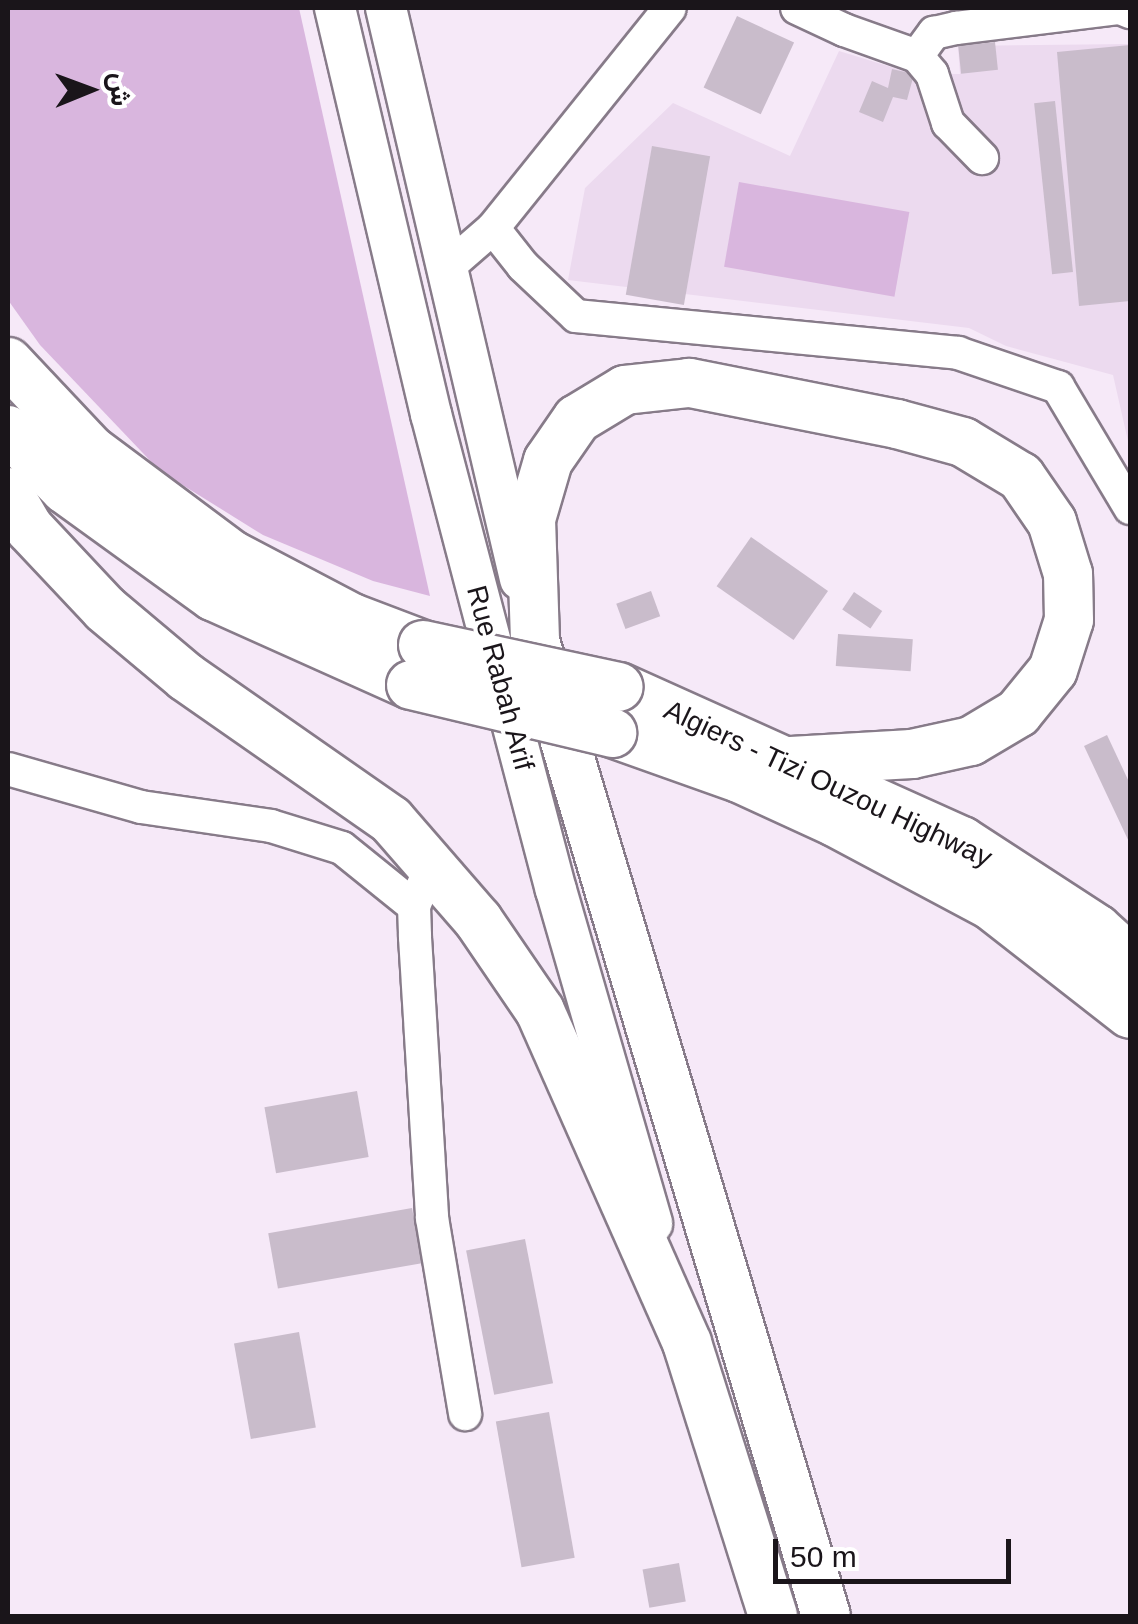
<!DOCTYPE html>
<meta charset="utf-8">
<style>
body{margin:0}
#map{position:relative;width:1138px;height:1624px;overflow:hidden;background:#f6e9f8;font-family:Helvetica,Vazirmatn,sans-serif}
div>[style]{position:absolute}
.built>*{inset:0;background:#ecdaef}
.green>*{inset:0;background:#d9b6de;transform-origin:0 0}
.building>*{inset:0;background:#c9bccb;transform-origin:0 0}
.roads{filter:drop-shadow(2px 0 #877b89) drop-shadow(-2px 0 #877b89) drop-shadow(0 2px #877b89) drop-shadow(0 -2px #877b89)}
.minor>*{height:32px;margin:-16px;padding:0 16px;transform-origin:16px;border-radius:16px;background:#fff}
.major>*{height:40px;margin:-20px;padding:0 20px;transform-origin:20px;border-radius:20px;background:#fff}
.highway>*{height:48px;margin:-24px;padding:0 24px;transform-origin:24px;border-radius:24px;background:#fff}
.bridges{filter:drop-shadow(2px 0 #877b89) drop-shadow(-2px 0 #877b89) drop-shadow(0 2px #877b89) drop-shadow(0 -2px #877b89)}
.highway-bridge>*{height:48px;margin:-24px;padding:0 24px;transform-origin:24px;border-radius:24px;background:#fff}
span{translate:-50% -50%;white-space:nowrap;text-align:center;line-height:1.15;-webkit-text-stroke:8px #fff;paint-order:stroke}
.street-label{font-size:28px;color:#1a151a}
.frame{position:absolute;inset:0;border:10px solid #1a151a;pointer-events:none}
.north{position:absolute;left:40px;top:40px;width:100px;height:100px;-webkit-text-stroke:8px #fff;paint-order:stroke;rotate:89deg;font-size:28px;font-weight:700;line-height:40px;text-align:center;color:#1a151a}
.north::after{content:'';display:block;margin:auto;width:35px;height:45px;background:#1a151a;clip-path:polygon(50% 0,100% 100%,50% 72%,0 100%)}
.scale{position:absolute;left:773px;top:1539px;width:238px;height:45px;box-sizing:border-box;border:5px solid #1a151a;border-top:0;padding-left:12px;font-size:30px;line-height:35px;white-space:nowrap;color:#1a151a;-webkit-text-stroke:8px #fff;paint-order:stroke}
</style>
<div id="map">
<div class="built">
<div style="clip-path:polygon(1130px 44px,1130px 450px,1113px 375px,1006px 346px,969px 328px,568px 280px,585px 188px,673px 103px,790px 156px,839px 51px,914px 74px,960px 74px,958px 46px)"></div>
</div>
<div class="green">
<div style="clip-path:polygon(8px 8px,299px 8px,430px 596px,373px 581px,263px 535px,160px 471px,40px 345px,8px 300px)"></div>
<div style="left:739px;top:182px;width:173px;height:86px;rotate:10deg"></div>
</div>
<div class="building">
<div style="left:737px;top:16px;width:63px;height:79px;rotate:25deg"></div>
<div style="left:995px;top:42px;width:28px;height:37px;rotate:84deg"></div>
<div style="clip-path:polygon(1130px 45px,1130px 301px,1079px 306px,1057px 52px)"></div>
<div style="clip-path:polygon(892px 69px,914px 74px,907px 100px,893px 97px,883px 122px,859px 112px,872px 81px,888px 88px)"></div>
<div style="left:1055px;top:101px;width:172px;height:21px;rotate:84deg"></div>
<div style="left:652px;top:146px;width:59px;height:151px;rotate:10deg"></div>
<div style="left:751px;top:537px;width:94px;height:60px;rotate:35deg"></div>
<div style="left:651px;top:591px;width:27px;height:37px;rotate:70deg"></div>
<div style="left:854px;top:592px;width:34px;height:21px;rotate:34deg"></div>
<div style="left:838px;top:634px;width:75px;height:32px;rotate:4deg"></div>
<div style="clip-path:polygon(1107px 735px,1130px 784px,1130px 844px,1084px 746px)"></div>
<div style="left:357px;top:1091px;width:67px;height:94px;rotate:80deg"></div>
<div style="left:412px;top:1208px;width:56px;height:146px;rotate:80deg"></div>
<div style="left:525px;top:1239px;width:147px;height:60px;rotate:79deg"></div>
<div style="left:299px;top:1332px;width:97px;height:66px;rotate:80deg"></div>
<div style="left:549px;top:1412px;width:148px;height:54px;rotate:80deg"></div>
<div style="left:679px;top:1563px;width:39px;height:37px;rotate:80deg"></div>
</div>
<div class="roads">
<div class="minor">
<div style="left:797px;top:8px;width:52px;rotate:25.1deg"></div>
<div style="left:844px;top:30px;width:77px;rotate:19.6deg"></div>
<div style="left:917px;top:56px;width:23px;rotate:50deg"></div>
<div style="left:932px;top:74px;width:52px;rotate:71.9deg"></div>
<div style="left:948px;top:123px;width:49px;rotate:45.8deg"></div>
<div style="left:917px;top:56px;width:29px;rotate:-54deg"></div>
<div style="left:934px;top:33px;width:23px;rotate:-13deg"></div>
<div style="left:956px;top:28px;width:165px;rotate:-7deg"></div>
<div style="left:1120px;top:8px;width:11px;rotate:22deg"></div>
<div style="left:493px;top:228px;width:48px;rotate:51.7deg"></div>
<div style="left:523px;top:266px;width:73px;rotate:43.3deg"></div>
<div style="left:576px;top:316px;width:384px;rotate:5.5deg"></div>
<div style="left:958px;top:353px;width:106px;rotate:18.8deg"></div>
<div style="left:1058px;top:387px;width:141px;rotate:59.2deg"></div>
<div style="left:447px;top:268px;width:61px;rotate:-41deg"></div>
<div style="left:493px;top:228px;width:282px;rotate:-51.2deg"></div>
<div style="left:8px;top:769px;width:138px;rotate:15.9deg"></div>
<div style="left:141px;top:807px;width:131px;rotate:8.3deg"></div>
<div style="left:271px;top:826px;width:74px;rotate:17.2deg"></div>
<div style="left:342px;top:848px;width:92px;rotate:38.9deg"></div>
<div style="left:432px;top:864px;width:46px;rotate:113.2deg"></div>
<div style="left:414px;top:906px;width:31px;rotate:88deg"></div>
<div style="left:415px;top:937px;width:282px;rotate:86.5deg"></div>
<div style="left:432px;top:1218px;width:199px;rotate:80.4deg"></div>
</div>
<div class="major">
<div style="left:335px;top:8px;width:417px;rotate:76.7deg"></div>
<div style="left:431px;top:414px;width:492px;rotate:75.3deg"></div>
<div style="left:556px;top:890px;width:347px;rotate:73.9deg"></div>
<div style="left:386px;top:8px;width:587px;rotate:76.79deg"></div>
</div>
<div class="highway">
<div style="left:8px;top:362px;width:121px;rotate:46.7deg"></div>
<div style="left:91px;top:450px;width:176px;rotate:36.7deg"></div>
<div style="left:232px;top:555px;width:136px;rotate:27.7deg"></div>
<div style="left:352px;top:618px;width:76px;rotate:20.8deg"></div>
<div style="left:8px;top:430px;width:82px;rotate:46deg"></div>
<div style="left:65px;top:489px;width:183px;rotate:35.9deg"></div>
<div style="left:213px;top:596px;width:217px;rotate:24.2deg"></div>
<div style="left:8px;top:492px;width:42px;rotate:59.7deg"></div>
<div style="left:29px;top:528px;width:111px;rotate:46.8deg"></div>
<div style="left:105px;top:609px;width:106px;rotate:40deg"></div>
<div style="left:186px;top:677px;width:250px;rotate:34.9deg"></div>
<div style="left:391px;top:820px;width:133px;rotate:49deg"></div>
<div style="left:478px;top:920px;width:110px;rotate:55.7deg"></div>
<div style="left:540px;top:1011px;width:363px;rotate:66.1deg"></div>
<div style="left:687px;top:1343px;width:286px;rotate:72.5deg"></div>
<div style="left:619px;top:687px;width:376px;rotate:24.2deg"></div>
<div style="left:962px;top:841px;width:161px;rotate:33.1deg"></div>
<div style="left:1097px;top:929px;width:45px;rotate:42.3deg"></div>
<div style="left:612px;top:733px;width:135px;rotate:19.5deg"></div>
<div style="left:739px;top:778px;width:106px;rotate:24.6deg"></div>
<div style="left:835px;top:822px;width:178px;rotate:28.1deg"></div>
<div style="left:992px;top:906px;width:175px;rotate:38deg"></div>
<div style="left:791px;top:761px;width:121px;rotate:-3.3deg"></div>
<div style="left:912px;top:754px;width:60px;rotate:-12.4deg"></div>
<div style="left:971px;top:741px;width:55px;rotate:-30.8deg"></div>
<div style="left:1018px;top:713px;width:55px;rotate:-50.9deg"></div>
<div style="left:1053px;top:670px;width:52px;rotate:-72.3deg"></div>
<div style="left:1069px;top:620px;width:46px;rotate:-91.2deg"></div>
<div style="left:1068px;top:574px;width:54px;rotate:-107.1deg"></div>
<div style="left:1052px;top:522px;width:55px;rotate:-124.6deg"></div>
<div style="left:1021px;top:477px;width:68px;rotate:-148.9deg"></div>
<div style="left:963px;top:442px;width:68px;rotate:-164.7deg"></div>
<div style="left:897px;top:424px;width:212px;rotate:-168.8deg"></div>
<div style="left:689px;top:383px;width:64px;rotate:173.8deg"></div>
<div style="left:625px;top:390px;width:56px;rotate:148.9deg"></div>
<div style="left:577px;top:419px;width:51px;rotate:124.6deg"></div>
<div style="left:548px;top:461px;width:60px;rotate:106.3deg"></div>
<div style="left:531px;top:519px;width:122px;rotate:88.1deg"></div>
<div style="left:535px;top:641px;width:1017px;rotate:73.38deg"></div>
</div>
</div>
<div class="bridges">
<div class="highway-bridge">
<div style="left:423px;top:645px;width:200px;rotate:12.1deg"></div>
<div style="left:411px;top:685px;width:207px;rotate:13.4deg"></div>
</div>
</div>
<div class="street-label">
<span style="left:500px;top:678px;rotate:75deg">Rue Rabah Arif</span>
<span style="left:828px;top:784px;rotate:25deg">Algiers - Tizi Ouzou Highway</span>
</div>
<div class="frame"></div>
<div class="north">ش</div>
<div class="scale">50 m</div>
</div>
